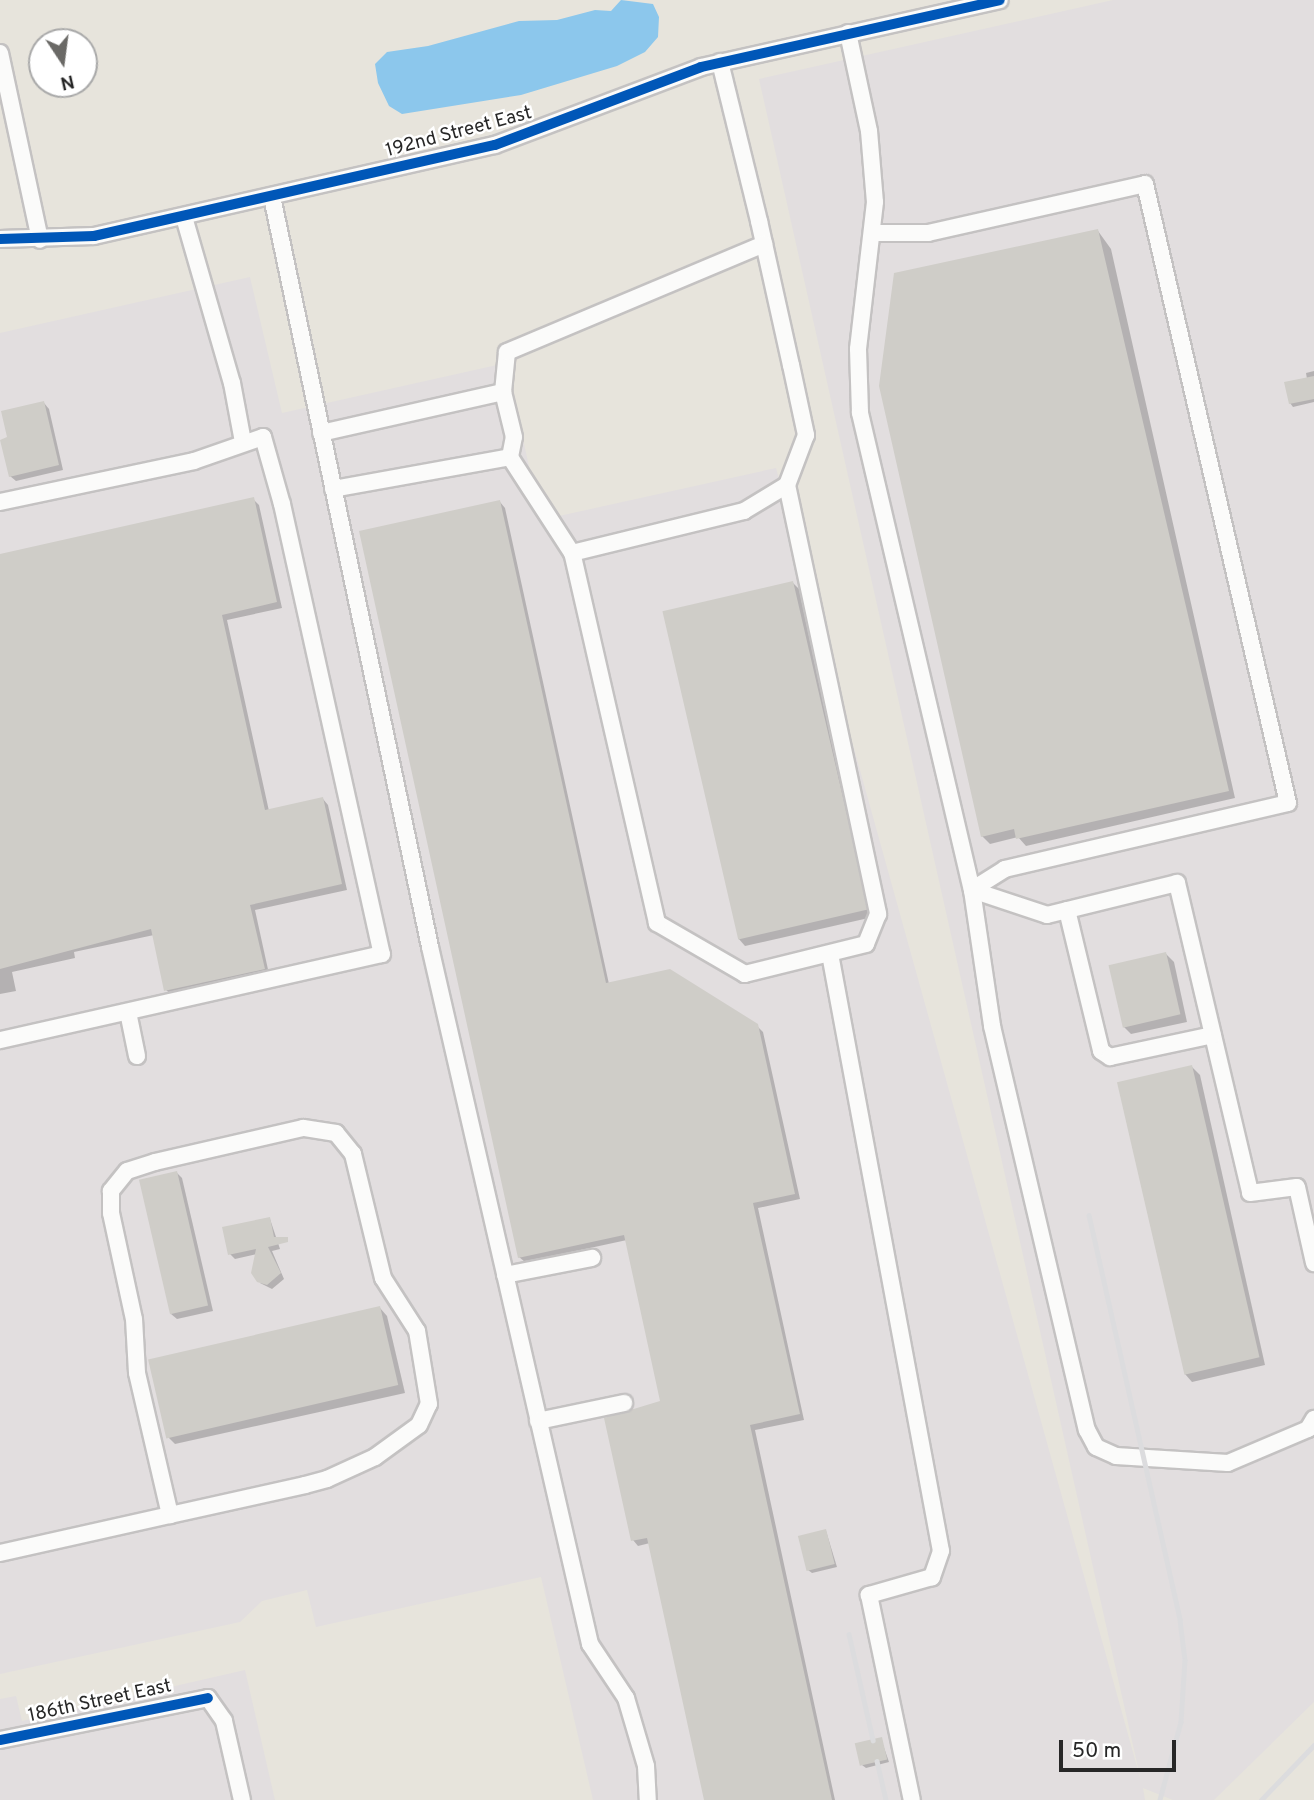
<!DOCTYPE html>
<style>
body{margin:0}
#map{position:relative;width:1314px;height:1800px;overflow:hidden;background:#e7e4dc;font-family:Overpass,sans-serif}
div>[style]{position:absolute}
.industrial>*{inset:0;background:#e2dedf}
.water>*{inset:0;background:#8cc7ec}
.shadow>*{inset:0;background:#0003}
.building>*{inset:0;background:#cfcdc8;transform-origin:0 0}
.roads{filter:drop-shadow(2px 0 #c4c2c2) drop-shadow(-2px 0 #c4c2c2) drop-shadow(0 2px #c4c2c2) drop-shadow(0 -2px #c4c2c2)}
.minor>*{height:16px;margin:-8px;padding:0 8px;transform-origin:8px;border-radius:8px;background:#fbfbfa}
.rail>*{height:4.5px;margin:-2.25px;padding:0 2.25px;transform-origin:2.25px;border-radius:2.25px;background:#dcdcde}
.cycleway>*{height:10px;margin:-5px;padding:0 5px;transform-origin:5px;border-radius:5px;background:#0057b8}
span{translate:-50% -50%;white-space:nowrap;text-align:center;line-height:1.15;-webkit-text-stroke:5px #fff;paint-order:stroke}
.street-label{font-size:19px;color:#272727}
.north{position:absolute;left:28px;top:28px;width:70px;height:70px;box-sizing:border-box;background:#fff;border:2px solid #a9a9a9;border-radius:50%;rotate:167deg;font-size:19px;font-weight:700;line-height:28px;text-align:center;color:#272727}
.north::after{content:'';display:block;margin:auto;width:24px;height:32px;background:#6a6966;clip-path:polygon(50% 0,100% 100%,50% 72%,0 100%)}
.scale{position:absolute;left:1059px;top:1740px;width:117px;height:32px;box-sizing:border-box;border:4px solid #272727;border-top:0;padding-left:9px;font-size:21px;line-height:24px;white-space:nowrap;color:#272727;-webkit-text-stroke:5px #fff;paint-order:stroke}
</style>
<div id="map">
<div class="industrial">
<div style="clip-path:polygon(1113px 0,1314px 0,1314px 1702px,1214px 1800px,1173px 1800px,1143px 1788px,1145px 1800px,593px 1800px,541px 1577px,316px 1627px,307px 1590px,262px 1601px,240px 1622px,0 1674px,0 333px,250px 277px,282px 413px,506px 363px,541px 520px,776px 468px,1141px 1781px,759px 79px)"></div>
<div style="clip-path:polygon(245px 1670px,275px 1800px,0 1800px,0 1699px,16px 1696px,22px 1721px)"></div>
</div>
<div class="water">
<div style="clip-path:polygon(621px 0,653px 4px,659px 17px,658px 37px,645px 52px,617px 66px,521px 95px,402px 114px,389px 106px,378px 83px,375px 64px,387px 52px,428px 46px,519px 21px,557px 20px,595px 10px,611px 11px)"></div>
</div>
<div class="shadow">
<div style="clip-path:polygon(1098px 231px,1111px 249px,1235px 798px,1026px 846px,1018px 837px,990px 844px,982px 836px)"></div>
<div style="clip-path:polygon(1314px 371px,1314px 402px,1293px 407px,1290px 403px,1307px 379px,1306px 373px)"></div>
<div style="clip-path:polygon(44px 403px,49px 409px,63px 470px,16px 481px,10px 476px,9px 438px)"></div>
<div style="clip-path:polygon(253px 499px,259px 505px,282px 608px,227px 620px,269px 811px,323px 799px,328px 805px,347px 890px,255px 910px,269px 974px,172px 995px,166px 990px,154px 935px,74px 952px,75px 958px,12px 972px,16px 991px,0 994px,0 555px)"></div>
<div style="clip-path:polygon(500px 502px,505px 508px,609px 984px,757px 1026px,763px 1032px,800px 1199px,758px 1208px,804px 1420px,755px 1430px,835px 1800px,706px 1800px,650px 1543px,638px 1546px,633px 1540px,662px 1402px,627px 1240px,525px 1262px,519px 1257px)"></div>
<div style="clip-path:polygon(793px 583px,801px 591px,873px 917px,745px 946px,738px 938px)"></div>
<div style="clip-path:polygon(1166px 954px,1174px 962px,1187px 1022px,1131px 1034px,1123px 1026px)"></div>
<div style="clip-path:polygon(1192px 1067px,1200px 1075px,1265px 1365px,1192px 1382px,1185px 1374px)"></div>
<div style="clip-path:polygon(177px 1173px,182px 1178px,213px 1311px,177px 1319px,171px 1314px)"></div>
<div style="clip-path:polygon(270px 1219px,280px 1249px,272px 1251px,284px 1279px,272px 1289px,260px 1283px,257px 1254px,235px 1259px,230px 1254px)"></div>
<div style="clip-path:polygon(380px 1308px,387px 1316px,405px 1393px,175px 1444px,168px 1437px)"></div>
<div style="clip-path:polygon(826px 1531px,837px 1567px,812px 1573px,808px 1570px)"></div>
<div style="clip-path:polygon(881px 1739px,889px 1762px,866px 1768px,862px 1765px)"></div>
</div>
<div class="building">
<div style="clip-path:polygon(1098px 229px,1229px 791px,1016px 839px,1014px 829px,981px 837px,879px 386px,894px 273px)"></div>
<div style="clip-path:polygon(1314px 376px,1314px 399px,1289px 404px,1284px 382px)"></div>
<div style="clip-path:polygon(44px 401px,59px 465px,9px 477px,0 440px,7px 437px,1px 411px)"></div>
<div style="clip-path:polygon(254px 497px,277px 602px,222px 615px,265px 810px,323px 797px,342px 884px,250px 905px,265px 969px,164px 991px,151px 929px,0 969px,0 554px)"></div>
<div style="clip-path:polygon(500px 500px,606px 983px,670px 969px,758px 1024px,795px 1194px,753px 1203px,800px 1414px,750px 1425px,832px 1800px,704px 1800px,647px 1538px,631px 1541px,604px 1418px,660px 1401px,624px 1235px,518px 1258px,359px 531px)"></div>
<div style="left:793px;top:581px;width:337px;height:134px;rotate:77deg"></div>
<div style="left:1166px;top:952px;width:64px;height:59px;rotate:77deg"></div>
<div style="left:1192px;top:1065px;width:300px;height:77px;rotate:77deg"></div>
<div style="left:177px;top:1171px;width:138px;height:39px;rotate:77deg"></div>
<div style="clip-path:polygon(270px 1217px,274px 1237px,288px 1237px,288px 1242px,268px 1247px,281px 1273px,267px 1285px,257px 1282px,251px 1273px,256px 1249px,228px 1255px,222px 1227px)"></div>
<div style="left:380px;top:1306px;width:81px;height:238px;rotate:77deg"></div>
<div style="left:826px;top:1529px;width:36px;height:29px;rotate:76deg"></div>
<div style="left:882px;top:1737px;width:23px;height:28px;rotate:77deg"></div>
</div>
<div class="roads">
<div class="minor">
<div style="left:848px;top:33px;width:100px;rotate:77.9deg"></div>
<div style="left:869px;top:131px;width:71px;rotate:85.2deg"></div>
<div style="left:875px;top:202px;width:148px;rotate:96.6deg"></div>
<div style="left:858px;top:349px;width:64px;rotate:88.2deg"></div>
<div style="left:860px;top:413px;width:490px;rotate:76.8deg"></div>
<div style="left:972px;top:890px;width:137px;rotate:81.6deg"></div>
<div style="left:992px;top:1026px;width:415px;rotate:76.8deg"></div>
<div style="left:1087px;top:1430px;width:19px;rotate:62deg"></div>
<div style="left:1096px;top:1447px;width:22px;rotate:24deg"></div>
<div style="left:1116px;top:1456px;width:112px;rotate:3.6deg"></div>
<div style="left:1228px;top:1463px;width:87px;rotate:-23deg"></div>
<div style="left:1308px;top:1429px;width:12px;rotate:-59deg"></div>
<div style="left:0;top:53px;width:191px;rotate:77.9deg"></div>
<div style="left:720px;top:62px;width:164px;rotate:76.2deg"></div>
<div style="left:759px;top:221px;width:148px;rotate:77.5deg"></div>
<div style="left:791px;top:365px;width:72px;rotate:77.9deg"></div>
<div style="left:806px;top:435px;width:53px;rotate:110.8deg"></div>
<div style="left:787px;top:485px;width:439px;rotate:78deg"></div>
<div style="left:878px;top:914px;width:32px;rotate:112deg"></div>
<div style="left:866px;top:944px;width:125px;rotate:166.1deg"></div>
<div style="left:745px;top:974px;width:102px;rotate:-149.9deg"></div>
<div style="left:657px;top:923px;width:380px;rotate:-102.9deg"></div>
<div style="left:572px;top:553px;width:114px;rotate:-122.9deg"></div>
<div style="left:510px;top:457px;width:20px;rotate:-79deg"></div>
<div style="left:514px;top:437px;width:46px;rotate:-103.7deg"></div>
<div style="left:503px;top:392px;width:40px;rotate:-84.3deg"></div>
<div style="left:507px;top:352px;width:279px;rotate:-22.8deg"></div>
<div style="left:272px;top:197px;width:766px;rotate:78.1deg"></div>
<div style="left:430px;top:947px;width:715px;rotate:77.07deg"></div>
<div style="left:590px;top:1644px;width:65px;rotate:56.3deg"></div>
<div style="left:626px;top:1698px;width:71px;rotate:73.6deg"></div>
<div style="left:646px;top:1766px;width:34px;rotate:87deg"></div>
<div style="left:184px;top:217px;width:173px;rotate:73.9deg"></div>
<div style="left:232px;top:383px;width:60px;rotate:79.4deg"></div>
<div style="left:872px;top:233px;width:56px"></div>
<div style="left:928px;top:233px;width:222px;rotate:-12.7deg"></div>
<div style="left:1145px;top:184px;width:635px;rotate:76.99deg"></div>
<div style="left:1288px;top:803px;width:291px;rotate:166.9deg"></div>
<div style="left:1005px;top:869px;width:39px;rotate:148deg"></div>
<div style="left:0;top:239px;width:94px;rotate:-1.8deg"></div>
<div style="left:94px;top:236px;width:411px;rotate:-12.8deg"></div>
<div style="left:495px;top:145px;width:220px;rotate:-20.7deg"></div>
<div style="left:701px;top:67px;width:306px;rotate:-12.6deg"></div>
<div style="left:321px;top:433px;width:187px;rotate:-12.7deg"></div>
<div style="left:333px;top:489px;width:180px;rotate:-10.2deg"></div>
<div style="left:0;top:502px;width:198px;rotate:-11.9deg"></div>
<div style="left:194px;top:461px;width:73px;rotate:-19.2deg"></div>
<div style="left:263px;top:437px;width:70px;rotate:74.2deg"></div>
<div style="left:282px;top:504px;width:461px;rotate:77.5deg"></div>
<div style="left:382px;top:954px;width:392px;rotate:167.3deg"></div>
<div style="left:572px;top:553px;width:177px;rotate:-13.7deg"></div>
<div style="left:744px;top:511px;width:50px;rotate:-31.2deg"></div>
<div style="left:972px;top:890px;width:79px;rotate:18.4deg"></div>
<div style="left:1047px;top:915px;width:134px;rotate:-13.8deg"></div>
<div style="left:1177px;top:883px;width:318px;rotate:76.7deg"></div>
<div style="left:1250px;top:1193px;width:47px;rotate:-7.3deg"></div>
<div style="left:1297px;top:1187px;width:78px;rotate:77.4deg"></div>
<div style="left:1067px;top:910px;width:145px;rotate:76.4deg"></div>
<div style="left:1101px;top:1051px;width:11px;rotate:34deg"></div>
<div style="left:1110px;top:1057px;width:105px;rotate:-12.1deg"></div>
<div style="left:830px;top:954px;width:607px;rotate:79.47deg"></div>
<div style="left:941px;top:1551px;width:28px;rotate:109deg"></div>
<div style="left:932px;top:1577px;width:66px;rotate:164.1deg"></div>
<div style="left:869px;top:1595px;width:209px;rotate:78.2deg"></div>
<div style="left:128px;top:1012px;width:45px;rotate:78.4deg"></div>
<div style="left:505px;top:1275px;width:89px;rotate:-11.1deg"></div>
<div style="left:538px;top:1421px;width:88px;rotate:-11.8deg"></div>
<div style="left:0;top:1553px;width:174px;rotate:-12.6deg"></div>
<div style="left:170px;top:1515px;width:138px;rotate:-12.5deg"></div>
<div style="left:305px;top:1485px;width:23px;rotate:-15deg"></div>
<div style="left:327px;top:1479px;width:53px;rotate:-24.6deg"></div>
<div style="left:375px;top:1457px;width:54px;rotate:-36deg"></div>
<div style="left:419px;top:1425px;width:23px;rotate:-65deg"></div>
<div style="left:429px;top:1404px;width:74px;rotate:-99.3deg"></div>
<div style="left:417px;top:1331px;width:63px;rotate:-122.7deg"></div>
<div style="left:383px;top:1278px;width:128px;rotate:-103.6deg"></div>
<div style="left:353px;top:1154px;width:27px;rotate:-129deg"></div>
<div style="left:336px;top:1133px;width:33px;rotate:-171deg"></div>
<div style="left:303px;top:1128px;width:152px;rotate:167.1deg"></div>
<div style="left:155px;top:1162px;width:29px;rotate:162deg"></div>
<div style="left:127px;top:1171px;width:26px;rotate:129deg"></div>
<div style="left:111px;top:1191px;width:22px;rotate:90deg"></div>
<div style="left:111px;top:1213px;width:108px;rotate:77.8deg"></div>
<div style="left:134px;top:1319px;width:54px;rotate:86.8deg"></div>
<div style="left:137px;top:1373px;width:146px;rotate:76.9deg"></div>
<div style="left:0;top:1740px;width:212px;rotate:-11.4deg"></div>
<div style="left:208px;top:1698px;width:28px;rotate:55deg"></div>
<div style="left:224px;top:1721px;width:81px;rotate:77.2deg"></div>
</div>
</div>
<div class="rail">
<div style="left:1089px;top:1215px;width:415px;rotate:77.3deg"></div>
<div style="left:1180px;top:1620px;width:40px;rotate:82.9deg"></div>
<div style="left:1185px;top:1660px;width:62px;rotate:93.7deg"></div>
<div style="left:1181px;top:1722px;width:81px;rotate:105.1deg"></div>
<div style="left:849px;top:1634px;width:109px;rotate:77.2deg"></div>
<div style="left:877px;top:1761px;width:40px;rotate:77deg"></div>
<div style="left:1261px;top:1800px;width:76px;rotate:-46.1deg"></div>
</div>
<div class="cycleway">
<div style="left:0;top:239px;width:94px;rotate:-1.8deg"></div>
<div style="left:94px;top:236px;width:411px;rotate:-12.8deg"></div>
<div style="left:495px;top:145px;width:220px;rotate:-20.7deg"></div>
<div style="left:701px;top:67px;width:306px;rotate:-12.6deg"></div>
<div style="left:0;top:1740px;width:212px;rotate:-11.4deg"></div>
</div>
<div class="street-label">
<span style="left:459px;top:133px;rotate:-15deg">192nd Street East</span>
<span style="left:100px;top:1702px;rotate:-12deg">186th Street East</span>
</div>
<div class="north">N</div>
<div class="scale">50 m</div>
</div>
